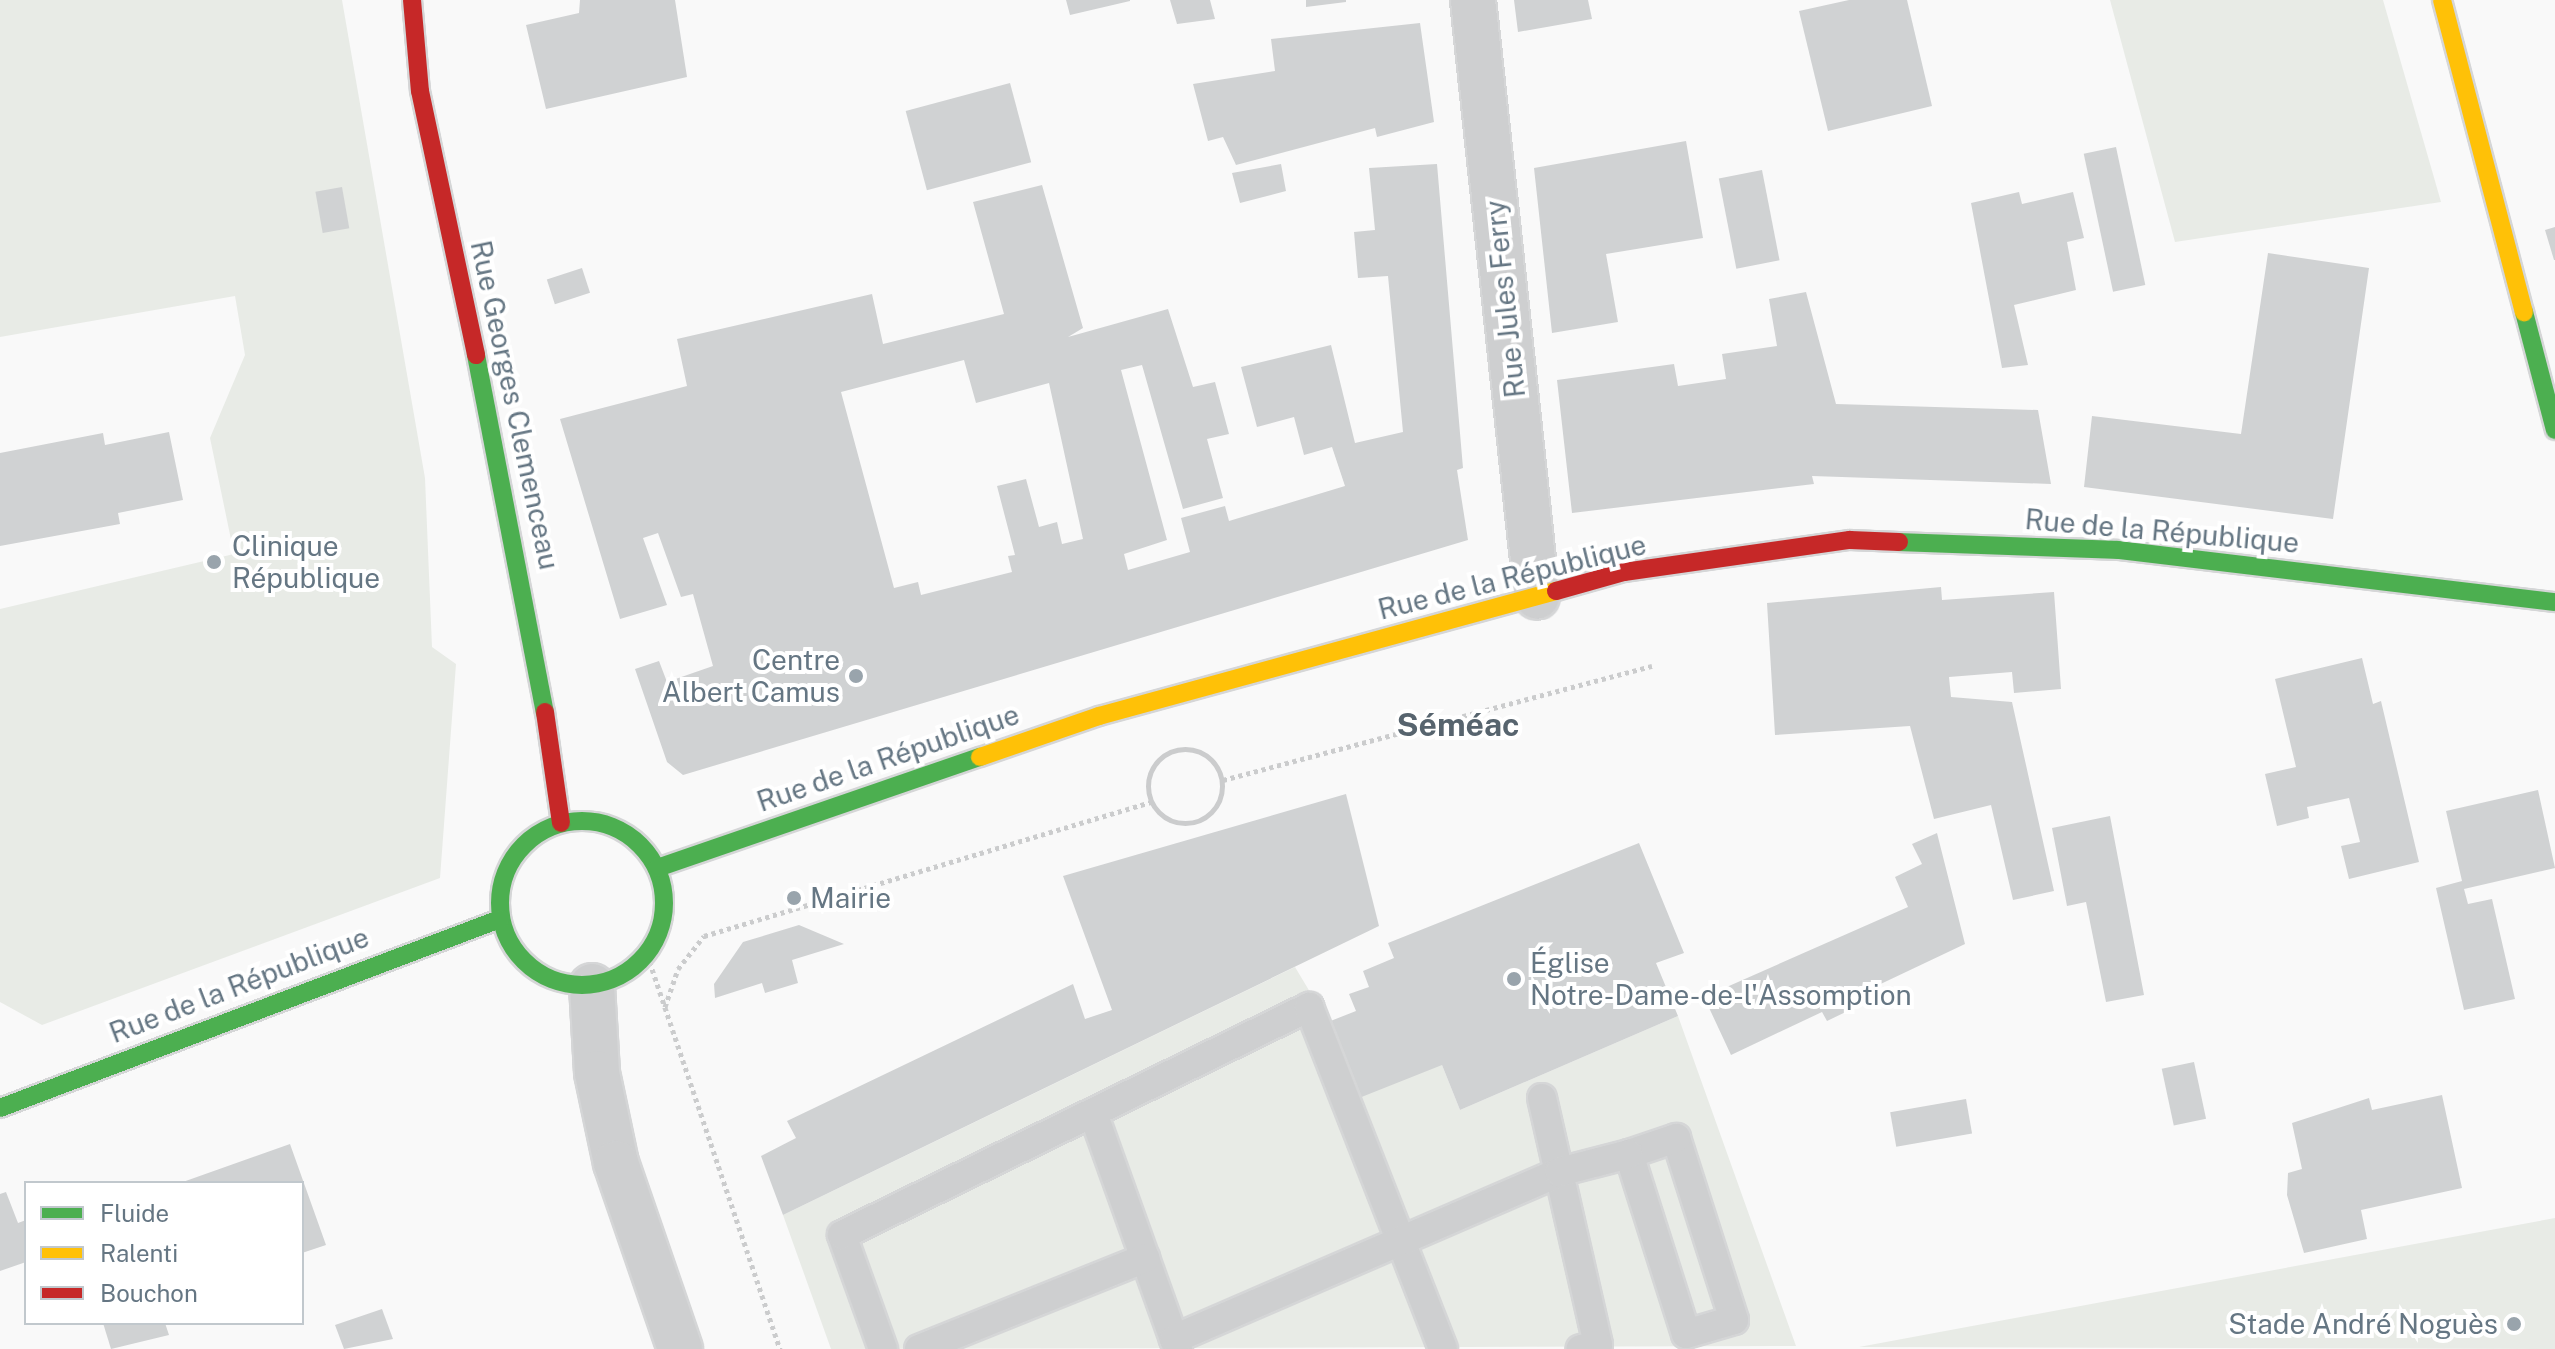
<!DOCTYPE html>
<meta charset="utf-8">
<style>
body{margin:0}
#map{position:relative;width:2555px;height:1349px;overflow:hidden;background:#f9f9f9;font-family:"Public Sans",sans-serif}
div>[style]{position:absolute}
.green>*{inset:0;background:#e8ebe6}
.building>*{inset:0;background:#d0d2d3;transform-origin:0 0}
.path>*{height:5px;margin-top:-2.5px;transform-origin:0;background:repeating-linear-gradient(90deg,#cbcccd 0 4px,transparent 0 8px)}
.path>.ring{margin:-2.5px;padding:0;box-sizing:content-box;background:none;border:5px solid #cbcccd;border-radius:50%}
.roads{filter:drop-shadow(2px 0 #d5d6d7) drop-shadow(-2px 0 #d5d6d7) drop-shadow(0 2px #d5d6d7) drop-shadow(0 -2px #d5d6d7)}
.lane>*{height:28px;margin:-14px;padding:0 14px;transform-origin:14px;border-radius:14px;background:#cecfd0}
.street>*{height:44px;margin:-22px;padding:0 22px;transform-origin:22px;border-radius:22px;background:#cecfd0}
.fast>*{height:18px;margin:-9px;padding:0 9px;transform-origin:9px;border-radius:9px;background:#4caf50}
.fast>.ring{margin:-9px;padding:0;box-sizing:content-box;background:none;border:18px solid #4caf50;border-radius:50%}
.slow>*{height:18px;margin:-9px;padding:0 9px;transform-origin:9px;border-radius:9px;background:#ffc107}
.jam>*{height:18px;margin:-9px;padding:0 9px;transform-origin:9px;border-radius:9px;background:#c62828}
.dots>*{width:22px;height:22px;translate:-50% -50%;box-sizing:border-box;border:4px solid #fff;border-radius:50%}
span{translate:-50% -50%;white-space:nowrap;text-align:center;line-height:1.15;-webkit-text-stroke:8px #fff;paint-order:stroke}
.street-label{font-size:28px;color:#657683}
.poi-label{font-size:28px;color:#657683}
.left{translate:0 -50%;text-align:left}
.right{translate:-100% -50%;text-align:right}
.quarter-label{font-size:32px;color:#57646e;font-weight:700}
.legend{position:absolute;left:24px;top:1181px;width:280px;height:144px;box-sizing:border-box;background:#fff;border:2px solid #c1c8cd;margin:0;padding:10px 14px;list-style:none;font-size:24px;color:#657683}
.legend li{display:flex;align-items:center;gap:16px;height:40px}
.legend b{width:40px;border:2px solid #c1c8cd}
</style>
<div id="map">
<div class="green">
<div style="clip-path:polygon(0 0,342px 0,425px 478px,432px 647px,456px 664px,440px 878px,42px 1025px,0 1002px,0 609px,234px 554px,210px 438px,245px 355px,235px 296px,0 337px)"></div>
<div style="clip-path:polygon(2110px 0,2383px 0,2441px 202px,2175px 242px)"></div>
<div style="clip-path:polygon(1295px 967px,1328px 1022px,1442px 1065px,1460px 1110px,1678px 1016px,1796px 1346px,831px 1349px,783px 1215px)"></div>
<div style="clip-path:polygon(2555px 1218px,2555px 1349px,1859px 1347px)"></div>
</div>
<div class="building">
<div style="clip-path:polygon(580px 0,675px 0,687px 77px,546px 109px,526px 25px,579px 13px)"></div>
<div style="clip-path:polygon(1066px 0,1130px 0,1130px 1px,1070px 15px)"></div>
<div style="clip-path:polygon(1170px 0,1210px 0,1215px 19px,1177px 24px)"></div>
<div style="clip-path:polygon(1306px 0,1346px 0,1346px 2px,1306px 7px)"></div>
<div style="clip-path:polygon(1514px 0,1588px 0,1592px 19px,1518px 32px)"></div>
<div style="clip-path:polygon(1849px 0,1907px 0,1932px 106px,1828px 131px,1799px 11px)"></div>
<div style="clip-path:polygon(1420px 23px,1434px 122px,1377px 137px,1375px 128px,1236px 165px,1223px 137px,1208px 141px,1193px 84px,1275px 71px,1271px 39px)"></div>
<div style="left:1010px;top:83px;width:82px;height:108px;rotate:75deg"></div>
<div style="clip-path:polygon(1686px 141px,1703px 238px,1606px 254px,1618px 322px,1552px 333px,1534px 168px)"></div>
<div style="left:2116px;top:147px;width:141px;height:33px;rotate:78deg"></div>
<div style="clip-path:polygon(1281px 164px,1286px 191px,1240px 203px,1232px 173px)"></div>
<div style="clip-path:polygon(evenodd,1437px 164px,1463px 468px,1457px 470px,1468px 540px,683px 775px,667px 762px,635px 669px,659px 661px,667px 682px,713px 666px,693px 594px,681px 597px,658px 533px,643px 538px,667px 605px,620px 619px,560px 419px,687px 386px,677px 339px,872px 294px,883px 344px,1004px 314px,973px 202px,1042px 185px,1083px 328px,1068px 337px,1168px 309px,1193px 387px,1215px 382px,1229px 434px,1207px 439px,1223px 498px,1183px 509px,1142px 365px,1121px 370px,1167px 540px,1124px 554px,1128px 570px,1190px 552px,1181px 518px,1225px 506px,1229px 521px,1345px 486px,1332px 447px,1304px 455px,1294px 417px,1257px 427px,1241px 367px,1331px 345px,1355px 443px,1403px 432px,1388px 276px,1358px 278px,1354px 232px,1375px 230px,1369px 168px,1437px 164px,964px 360px,976px 403px,1049px 383px,1083px 539px,1062px 544px,1057px 522px,1039px 527px,1026px 479px,997px 486px,1015px 555px,1008px 556px,1012px 572px,921px 595px,918px 582px,894px 588px,841px 392px,964px 360px)"></div>
<div style="left:1762px;top:170px;width:92px;height:44px;rotate:79deg"></div>
<div style="left:342px;top:187px;width:42px;height:27px;rotate:80deg"></div>
<div style="clip-path:polygon(2019px 192px,2022px 204px,2073px 192px,2084px 238px,2067px 242px,2076px 290px,2014px 305px,2028px 365px,2002px 368px,1971px 203px)"></div>
<div style="clip-path:polygon(2555px 227px,2555px 260px,2554px 260px,2545px 230px)"></div>
<div style="clip-path:polygon(2268px 253px,2369px 268px,2333px 519px,2084px 487px,2092px 416px,2241px 434px)"></div>
<div style="left:582px;top:268px;width:26px;height:37px;rotate:72deg"></div>
<div style="clip-path:polygon(1806px 292px,1836px 404px,2038px 410px,2051px 484px,1812px 476px,1814px 484px,1572px 513px,1557px 380px,1674px 364px,1678px 386px,1726px 379px,1722px 354px,1777px 346px,1769px 299px)"></div>
<div style="clip-path:polygon(169px 432px,183px 500px,118px 513px,120px 524px,0 546px,0 453px,103px 433px,105px 445px)"></div>
<div style="clip-path:polygon(1941px 587px,1942px 600px,2054px 592px,2061px 689px,2014px 693px,2012px 672px,1949px 677px,1951px 697px,2012px 702px,2054px 891px,2013px 900px,1991px 805px,1934px 819px,1910px 726px,1775px 735px,1767px 603px)"></div>
<div style="clip-path:polygon(2362px 658px,2373px 704px,2381px 701px,2419px 862px,2349px 879px,2341px 846px,2360px 842px,2349px 798px,2307px 807px,2309px 818px,2277px 826px,2265px 774px,2296px 767px,2275px 679px)"></div>
<div style="clip-path:polygon(2538px 790px,2555px 868px,2464px 889px,2468px 904px,2492px 899px,2515px 999px,2464px 1010px,2436px 888px,2462px 881px,2446px 811px)"></div>
<div style="clip-path:polygon(1346px 794px,1379px 926px,783px 1215px,761px 1156px,796px 1138px,787px 1121px,1073px 984px,1085px 1019px,1112px 1010px,1063px 876px)"></div>
<div style="clip-path:polygon(2110px 816px,2144px 995px,2106px 1002px,2086px 902px,2067px 906px,2052px 828px)"></div>
<div style="clip-path:polygon(1937px 833px,1965px 944px,1849px 999px,1854px 1008px,1827px 1021px,1822px 1012px,1731px 1055px,1704px 997px,1908px 907px,1895px 877px,1922px 864px,1912px 844px)"></div>
<div style="clip-path:polygon(1639px 843px,1684px 953px,1656px 963px,1678px 1016px,1460px 1110px,1442px 1065px,1359px 1098px,1328px 1022px,1356px 1011px,1349px 994px,1369px 987px,1363px 971px,1394px 958px,1388px 943px)"></div>
<div style="clip-path:polygon(799px 925px,844px 944px,792px 960px,798px 983px,765px 993px,762px 983px,715px 998px,714px 984px,743px 942px)"></div>
<div style="left:2194px;top:1062px;width:58px;height:33px;rotate:78deg"></div>
<div style="clip-path:polygon(2442px 1095px,2462px 1188px,2361px 1210px,2367px 1239px,2304px 1253px,2287px 1195px,2288px 1173px,2302px 1169px,2292px 1123px,2369px 1098px,2372px 1110px)"></div>
<div style="left:1966px;top:1099px;width:35px;height:77px;rotate:80deg"></div>
<div style="clip-path:polygon(290px 1144px,326px 1245px,302px 1253px,302px 1183px,180px 1183px)"></div>
<div style="clip-path:polygon(6px 1192px,18px 1223px,26px 1220px,26px 1262px,0 1271px,0 1194px)"></div>
<div style="clip-path:polygon(382px 1309px,393px 1339px,344px 1349px,335px 1325px)"></div>
<div style="clip-path:polygon(103px 1323px,165px 1323px,169px 1335px,111px 1349px)"></div>
</div>
<div class="path">
<div class="ring" style="left:1148px;top:749px;width:69px;height:69px"></div>
<div style="left:1223px;top:780px;width:444px;rotate:-14.9deg"></div>
<div style="left:647px;top:954px;width:417px;rotate:71.4deg"></div>
<div style="left:665px;top:1007px;width:40px;rotate:-71.1deg"></div>
<div style="left:678px;top:969px;width:42px;rotate:-51.8deg"></div>
<div style="left:704px;top:936px;width:467px;rotate:-16.7deg"></div>
</div>
<div class="roads">
<div class="lane">
<div style="left:1542px;top:1098px;width:253px;rotate:77.2deg"></div>
<div style="left:1598px;top:1345px;width:18px;rotate:167deg"></div>
<div style="left:1093px;top:1113px;width:240px;rotate:70.3deg"></div>
<div style="left:1676px;top:1138px;width:191px;rotate:72.3deg"></div>
<div style="left:1734px;top:1320px;width:50px;rotate:163.7deg"></div>
<div style="left:1686px;top:1334px;width:189px;rotate:-107.6deg"></div>
<div style="left:1629px;top:1154px;width:50px;rotate:-18.8deg"></div>
<div style="left:883px;top:1349px;width:121px;rotate:-109.8deg"></div>
<div style="left:842px;top:1235px;width:520px;rotate:-26.02deg"></div>
<div style="left:1309px;top:1007px;width:367px;rotate:68.6deg"></div>
<div style="left:919px;top:1349px;width:244px;rotate:-21.9deg"></div>
<div style="left:1178px;top:1349px;width:11px;rotate:-112deg"></div>
<div style="left:1174px;top:1339px;width:420px;rotate:-23.4deg"></div>
<div style="left:1559px;top:1172px;width:72px;rotate:-14.4deg"></div>
</div>
<div class="street">
<div style="left:1473px;top:0;width:600px;rotate:83.88deg"></div>
<div style="left:592px;top:986px;width:87px;rotate:86.7deg"></div>
<div style="left:597px;top:1073px;width:92px;rotate:78.1deg"></div>
<div style="left:616px;top:1163px;width:197px;rotate:71deg"></div>
</div>
<div class="fast">
<div style="left:2524px;top:312px;width:122px;rotate:75.3deg"></div>
<div style="left:476px;top:355px;width:364px;rotate:79.1deg"></div>
<div style="left:1899px;top:542px;width:219px;rotate:2.1deg"></div>
<div style="left:2118px;top:550px;width:440px;rotate:6.8deg"></div>
<div class="ring" style="left:500px;top:821px;width:146px;height:146px"></div>
<div style="left:657px;top:868px;width:342px;rotate:-19deg"></div>
<div style="left:0;top:1108px;width:535px;rotate:-20.71deg"></div>
</div>
<div class="slow">
<div style="left:2442px;top:0;width:323px;rotate:75.3deg"></div>
<div style="left:980px;top:757px;width:126px;rotate:-19deg"></div>
<div style="left:1099px;top:716px;width:474px;rotate:-15.3deg"></div>
</div>
<div class="jam">
<div style="left:412px;top:0;width:91px;rotate:85deg"></div>
<div style="left:420px;top:91px;width:270px;rotate:78deg"></div>
<div style="left:1556px;top:591px;width:71px;rotate:-15.6deg"></div>
<div style="left:1624px;top:572px;width:228px;rotate:-8.1deg"></div>
<div style="left:1850px;top:540px;width:49px;rotate:2.3deg"></div>
<div style="left:545px;top:712px;width:112px;rotate:81.8deg"></div>
</div>
</div>
<div class="dots">
<div style="left:214px;top:562px;background:#99a4ac"></div>
<div style="left:856px;top:676px;background:#99a4ac"></div>
<div style="left:794px;top:898px;background:#99a4ac"></div>
<div style="left:1514px;top:979px;background:#99a4ac"></div>
<div style="left:2514px;top:1324px;background:#99a4ac"></div>
</div>
<div class="street-label">
<span style="left:1505px;top:299px;rotate:-96deg">Rue Jules Ferry</span>
<span style="left:515px;top:405px;rotate:78deg">Rue Georges Clemenceau</span>
<span style="left:2162px;top:531px;rotate:5deg">Rue de la République</span>
<span style="left:1512px;top:577px;rotate:-14deg">Rue de la République</span>
<span style="left:888px;top:758px;rotate:-19deg">Rue de la République</span>
<span style="left:239px;top:985px;rotate:-21deg">Rue de la République</span>
</div>
<div class="poi-label">
<span class="left" style="left:232px;top:562px">Clinique<br>République</span>
<span class="right" style="left:840px;top:676px">Centre<br>Albert Camus</span>
<span class="left" style="left:810px;top:898px">Mairie</span>
<span class="left" style="left:1530px;top:979px">Église<br>Notre-Dame-de-l'Assomption</span>
<span class="right" style="left:2498px;top:1324px">Stade André Noguès</span>
</div>
<div class="quarter-label">
<span style="left:1458px;top:725px">Séméac</span>
</div>
<ul class="legend">
<li><b style="height:10px;background:#4caf50"></b>Fluide</li>
<li><b style="height:10px;background:#ffc107"></b>Ralenti</li>
<li><b style="height:10px;background:#c62828"></b>Bouchon</li>
</ul>
</div>
